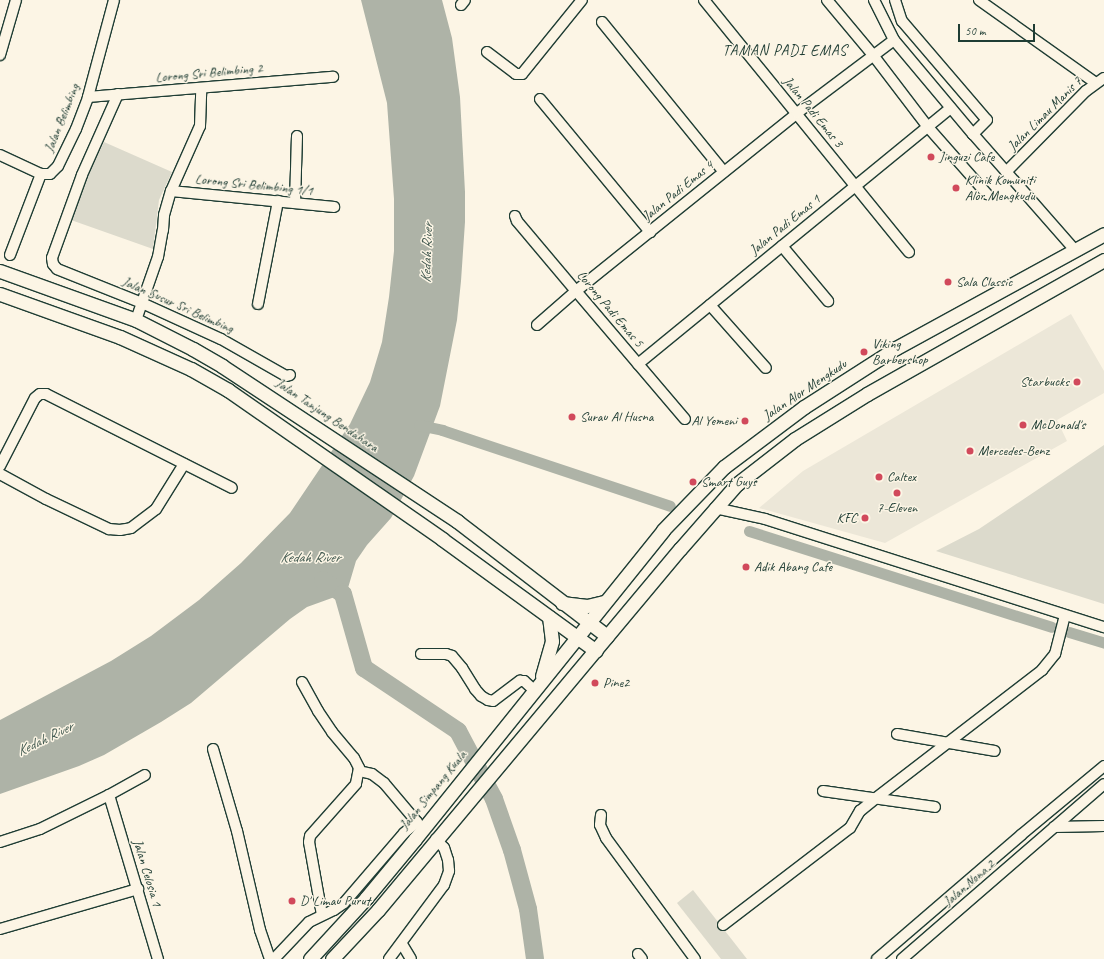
<!DOCTYPE html>
<style>
body{margin:0}
#map{position:relative;width:1104px;height:959px;overflow:hidden;background:#fcf5e5;font-family:Caveat,sans-serif}
div>[style]{position:absolute}
.built>*{inset:0;background:#ece7d8}
.green>*{inset:0;background:#dcdacc}
.water>*{inset:0;background:#aeb3a7}
.canal>*{height:11px;margin:-5.5px;padding:0 5.5px;transform-origin:5.5px;border-radius:5.5px;background:#aeb3a7}
.river>*{height:18px;margin:-9px;padding:0 9px;transform-origin:9px;border-radius:9px;background:#aeb3a7}
.roads{filter:drop-shadow(1px 0 #1f3d34) drop-shadow(-1px 0 #1f3d34) drop-shadow(0 1px #1f3d34) drop-shadow(0 -1px #1f3d34)}
.minor>*{height:10px;margin:-5px;padding:0 5px;transform-origin:5px;border-radius:5px;background:#fcf5e5}
.major>*{height:13px;margin:-6.5px;padding:0 6.5px;transform-origin:6.5px;border-radius:6.5px;background:#fcf5e5}
.dots>*{width:11px;height:11px;translate:-50% -50%;box-sizing:border-box;border:2px solid #fcf5e5;border-radius:50%}
span{translate:-50% -50%;white-space:nowrap;text-align:center;line-height:1.15;-webkit-text-stroke:3px #fcf5e5;paint-order:stroke}
.street-label{font-size:14px;color:#1f3d34}
.poi-label{font-size:14px;color:#1f3d34}
.left{translate:0 -50%;text-align:left}
.right{translate:-100% -50%;text-align:right}
.neighbourhood-label{font-size:15px;color:#1f3d34;letter-spacing:1px}
.water-label{font-size:15px;color:#435a51;font-style:italic}
.scale{position:absolute;left:958px;top:24px;width:77px;height:18px;box-sizing:border-box;border:2px solid #1f3d34;border-top:0;padding-left:5px;font-size:12px;line-height:14px;white-space:nowrap;color:#1f3d34;-webkit-text-stroke:3px #fcf5e5;paint-order:stroke}
</style>
<div id="map">
<div class="built">
<div style="clip-path:polygon(1071px 314px,1104px 371px,1104px 393px,1057px 420px,1067px 441px,885px 543px,759px 508px,803px 471px)"></div>
</div>
<div class="green">
<div style="clip-path:polygon(104px 142px,172px 172px,159px 200px,153px 249px,71px 220px,91px 169px)"></div>
<div style="clip-path:polygon(1104px 445px,1104px 604px,936px 551px,979px 529px)"></div>
<div style="clip-path:polygon(693px 890px,747px 959px,721px 959px,677px 903px)"></div>
</div>
<div class="water">
<div style="clip-path:polygon(361px 0,442px 0,452px 38px,460px 97px,465px 192px,465px 222px,461px 281px,457px 320px,440px 406px,414px 476px,391px 518px,367px 545px,356px 561px,348px 588px,343px 594px,307px 607px,290px 619px,191px 703px,161px 722px,104px 755px,79px 766px,0 794px,0 720px,111px 661px,151px 636px,199px 600px,241px 563px,290px 513px,350px 424px,370px 382px,382px 342px,389px 297px,394px 251px,394px 199px,387px 103px)"></div>
</div>
<div class="canal">
<div style="left:419px;top:425px;width:24px;rotate:12deg"></div>
<div style="left:442px;top:430px;width:240px;rotate:18.4deg"></div>
<div style="left:749px;top:531px;width:317px;rotate:17.6deg"></div>
<div style="left:1069px;top:632px;width:37px;rotate:17deg"></div>
</div>
<div class="river">
<div style="left:323px;top:580px;width:24px;rotate:35deg"></div>
<div style="left:343px;top:594px;width:77px;rotate:74.2deg"></div>
<div style="left:364px;top:668px;width:113px;rotate:33.8deg"></div>
<div style="left:458px;top:731px;width:77px;rotate:62.1deg"></div>
<div style="left:494px;top:799px;width:54px;rotate:70.6deg"></div>
<div style="left:512px;top:850px;width:61px;rotate:74.8deg"></div>
<div style="left:528px;top:909px;width:50px;rotate:82deg"></div>
</div>
<div class="roads">
<div class="minor">
<div style="left:704px;top:0;width:325px;rotate:50.9deg"></div>
<div style="left:827px;top:0;width:72px;rotate:50.1deg"></div>
<div style="left:873px;top:55px;width:89px;rotate:52.7deg"></div>
<div style="left:927px;top:126px;width:91px;rotate:48.6deg"></div>
<div style="left:874px;top:0;width:45px;rotate:63.4deg"></div>
<div style="left:894px;top:40px;width:123px;rotate:50deg"></div>
<div style="left:973px;top:134px;width:154px;rotate:48.7deg"></div>
<div style="left:895px;top:0;width:22px;rotate:72deg"></div>
<div style="left:902px;top:21px;width:130px;rotate:49.4deg"></div>
<div style="left:987px;top:120px;width:20px;rotate:135deg"></div>
<div style="left:979px;top:0;width:143px;rotate:35.4deg"></div>
<div style="left:461px;top:5px;width:6px;rotate:-51deg"></div>
<div style="left:602px;top:22px;width:193px;rotate:50.9deg"></div>
<div style="left:487px;top:52px;width:36px;rotate:37deg"></div>
<div style="left:516px;top:74px;width:6px"></div>
<div style="left:522px;top:74px;width:95px;rotate:-51deg"></div>
<div style="left:0;top:55px;width:57px;rotate:-73.8deg"></div>
<div style="left:118px;top:94px;width:89px;rotate:114deg"></div>
<div style="left:82px;top:175px;width:88px;rotate:109.9deg"></div>
<div style="left:52px;top:258px;width:6px;rotate:81deg"></div>
<div style="left:53px;top:264px;width:6px;rotate:51deg"></div>
<div style="left:57px;top:269px;width:92px;rotate:21.8deg"></div>
<div style="left:142px;top:303px;width:87px;rotate:24.5deg"></div>
<div style="left:221px;top:339px;width:75px;rotate:29.6deg"></div>
<div style="left:286px;top:376px;width:4px;rotate:-14deg"></div>
<div style="left:88px;top:97px;width:246px;rotate:-4.7deg"></div>
<div style="left:540px;top:99px;width:173px;rotate:50.4deg"></div>
<div style="left:0;top:155px;width:45px;rotate:24.9deg"></div>
<div style="left:41px;top:174px;width:9px"></div>
<div style="left:50px;top:174px;width:11px;rotate:-45deg"></div>
<div style="left:58px;top:166px;width:41px;rotate:-64.1deg"></div>
<div style="left:76px;top:129px;width:34px;rotate:-69deg"></div>
<div style="left:88px;top:97px;width:100px;rotate:-75deg"></div>
<div style="left:1006px;top:172px;width:114px;rotate:-45.4deg"></div>
<div style="left:1086px;top:91px;width:22px;rotate:-36deg"></div>
<div style="left:171px;top:191px;width:164px;rotate:5.6deg"></div>
<div style="left:295px;top:203px;width:67px;rotate:-88.3deg"></div>
<div style="left:515px;top:216px;width:5px;rotate:68deg"></div>
<div style="left:517px;top:221px;width:92px;rotate:49.9deg"></div>
<div style="left:576px;top:291px;width:168px;rotate:49.6deg"></div>
<div style="left:782px;top:246px;width:72px;rotate:50.1deg"></div>
<div style="left:10px;top:255px;width:87px;rotate:-69.1deg"></div>
<div style="left:258px;top:304px;width:105px;rotate:-79deg"></div>
<div style="left:710px;top:305px;width:84px;rotate:48.4deg"></div>
<div style="left:136px;top:320px;width:67px;rotate:-70.8deg"></div>
<div style="left:158px;top:257px;width:27px;rotate:-80deg"></div>
<div style="left:163px;top:230px;width:15px;rotate:-86deg"></div>
<div style="left:164px;top:215px;width:25px;rotate:-74deg"></div>
<div style="left:171px;top:191px;width:71px;rotate:-66deg"></div>
<div style="left:200px;top:126px;width:38px;rotate:-88deg"></div>
<div style="left:537px;top:325px;width:52px;rotate:-41.1deg"></div>
<div style="left:576px;top:291px;width:284px;rotate:-38.8deg"></div>
<div style="left:797px;top:113px;width:121px;rotate:-37deg"></div>
<div style="left:638px;top:364px;width:404px;rotate:-39.3deg"></div>
<div style="left:0;top:466px;width:76px;rotate:-62.8deg"></div>
<div style="left:35px;top:398px;width:6px;rotate:-39deg"></div>
<div style="left:40px;top:394px;width:6px"></div>
<div style="left:46px;top:394px;width:208px;rotate:26.8deg"></div>
<div style="left:0;top:474px;width:52px;rotate:28.5deg"></div>
<div style="left:46px;top:499px;width:70px;rotate:25.5deg"></div>
<div style="left:109px;top:529px;width:11px;rotate:5deg"></div>
<div style="left:120px;top:530px;width:11px;rotate:-10deg"></div>
<div style="left:131px;top:528px;width:31px;rotate:-37deg"></div>
<div style="left:156px;top:509px;width:53px;rotate:-58.1deg"></div>
<div style="left:715px;top:508px;width:51px;rotate:12.4deg"></div>
<div style="left:765px;top:519px;width:356px;rotate:17.7deg"></div>
<div style="left:421px;top:654px;width:25px"></div>
<div style="left:446px;top:654px;width:6px;rotate:18deg"></div>
<div style="left:452px;top:656px;width:16px;rotate:50deg"></div>
<div style="left:462px;top:668px;width:25px;rotate:58deg"></div>
<div style="left:475px;top:689px;width:9px;rotate:49deg"></div>
<div style="left:481px;top:696px;width:8px;rotate:30deg"></div>
<div style="left:488px;top:700px;width:5px;rotate:11deg"></div>
<div style="left:493px;top:701px;width:34px;rotate:-37deg"></div>
<div style="left:520px;top:681px;width:4px"></div>
<div style="left:524px;top:681px;width:13px;rotate:42deg"></div>
<div style="left:302px;top:682px;width:33px;rotate:61deg"></div>
<div style="left:318px;top:711px;width:25px;rotate:56deg"></div>
<div style="left:332px;top:732px;width:34px;rotate:50deg"></div>
<div style="left:354px;top:758px;width:11px;rotate:63deg"></div>
<div style="left:359px;top:768px;width:16px;rotate:101deg"></div>
<div style="left:356px;top:784px;width:69px;rotate:131.5deg"></div>
<div style="left:310px;top:836px;width:6px;rotate:99deg"></div>
<div style="left:309px;top:842px;width:74px;rotate:79.9deg"></div>
<div style="left:897px;top:734px;width:99px;rotate:9.8deg"></div>
<div style="left:213px;top:749px;width:85px;rotate:73.7deg"></div>
<div style="left:237px;top:831px;width:102px;rotate:76.9deg"></div>
<div style="left:260px;top:930px;width:31px;rotate:71deg"></div>
<div style="left:359px;top:771px;width:13px;rotate:13deg"></div>
<div style="left:372px;top:774px;width:15px;rotate:37deg"></div>
<div style="left:384px;top:783px;width:51px;rotate:49.8deg"></div>
<div style="left:823px;top:791px;width:113px;rotate:8.1deg"></div>
<div style="left:109px;top:795px;width:171px;rotate:73.4deg"></div>
<div style="left:601px;top:815px;width:10px;rotate:96deg"></div>
<div style="left:600px;top:825px;width:14px;rotate:65deg"></div>
<div style="left:606px;top:838px;width:150px;rotate:53.7deg"></div>
<div style="left:1054px;top:827px;width:50px;rotate:-1.1deg"></div>
<div style="left:0;top:842px;width:42px;rotate:-18deg"></div>
<div style="left:40px;top:829px;width:77px;rotate:-26.2deg"></div>
<div style="left:109px;top:795px;width:41px;rotate:-29.1deg"></div>
<div style="left:723px;top:925px;width:160px;rotate:-37.4deg"></div>
<div style="left:850px;top:828px;width:20px;rotate:-60deg"></div>
<div style="left:860px;top:811px;width:21px;rotate:-39deg"></div>
<div style="left:876px;top:798px;width:210px;rotate:-37.6deg"></div>
<div style="left:1042px;top:670px;width:21px;rotate:-51deg"></div>
<div style="left:1055px;top:654px;width:40px;rotate:-75.6deg"></div>
<div style="left:0;top:929px;width:144px;rotate:-16.2deg"></div>
<div style="left:402px;top:944px;width:17px;rotate:59deg"></div>
<div style="left:638px;top:954px;width:6px;rotate:51deg"></div>
<div style="left:274px;top:959px;width:51px;rotate:-46.6deg"></div>
<div style="left:309px;top:922px;width:28px;rotate:-26deg"></div>
<div style="left:334px;top:910px;width:12px;rotate:-35deg"></div>
<div style="left:344px;top:903px;width:92px;rotate:-49.4deg"></div>
<div style="left:404px;top:833px;width:17px;rotate:-40deg"></div>
<div style="left:389px;top:959px;width:92px;rotate:-53.4deg"></div>
<div style="left:444px;top:885px;width:15px;rotate:-70deg"></div>
<div style="left:449px;top:871px;width:11px;rotate:-95deg"></div>
<div style="left:448px;top:860px;width:13px;rotate:-108deg"></div>
<div style="left:444px;top:848px;width:12px;rotate:-132deg"></div>
<div style="left:877px;top:959px;width:190px;rotate:-40.7deg"></div>
<div style="left:1021px;top:835px;width:108px;rotate:-39.7deg"></div>
<div style="left:902px;top:959px;width:267px;rotate:-40.9deg"></div>
</div>
<div class="major">
<div style="left:0;top:271px;width:145px;rotate:19.8deg"></div>
<div style="left:136px;top:320px;width:64px;rotate:27deg"></div>
<div style="left:193px;top:349px;width:34px;rotate:30deg"></div>
<div style="left:222px;top:366px;width:282px;rotate:33.4deg"></div>
<div style="left:457px;top:521px;width:189px;rotate:37.5deg"></div>
<div style="left:0;top:294px;width:127px;rotate:19.7deg"></div>
<div style="left:120px;top:337px;width:78px;rotate:24.3deg"></div>
<div style="left:191px;top:369px;width:43px;rotate:29.6deg"></div>
<div style="left:228px;top:390px;width:261px;rotate:34.8deg"></div>
<div style="left:442px;top:539px;width:190px;rotate:36deg"></div>
<div style="left:562px;top:603px;width:25px;rotate:7deg"></div>
<div style="left:587px;top:606px;width:17px;rotate:-13deg"></div>
<div style="left:542px;top:676px;width:36px;rotate:-74deg"></div>
<div style="left:552px;top:641px;width:24px;rotate:-97deg"></div>
<div style="left:310px;top:959px;width:83px;rotate:-47.4deg"></div>
<div style="left:366px;top:898px;width:77px;rotate:-50.3deg"></div>
<div style="left:415px;top:839px;width:396px;rotate:-51.2deg"></div>
<div style="left:663px;top:530px;width:88px;rotate:-45.9deg"></div>
<div style="left:724px;top:467px;width:100px;rotate:-36.9deg"></div>
<div style="left:804px;top:407px;width:109px;rotate:-32.7deg"></div>
<div style="left:896px;top:348px;width:237px;rotate:-28.7deg"></div>
<div style="left:332px;top:959px;width:67px;rotate:-46.8deg"></div>
<div style="left:378px;top:910px;width:471px;rotate:-50.1deg"></div>
<div style="left:680px;top:549px;width:86px;rotate:-48.8deg"></div>
<div style="left:737px;top:484px;width:73px;rotate:-37.8deg"></div>
<div style="left:795px;top:439px;width:85px;rotate:-32deg"></div>
<div style="left:867px;top:394px;width:272px;rotate:-29.5deg"></div>
</div>
</div>
<div class="dots">
<div style="left:931px;top:157px;background:#d1495b"></div>
<div style="left:956px;top:188px;background:#d1495b"></div>
<div style="left:948px;top:282px;background:#d1495b"></div>
<div style="left:864px;top:352px;background:#d1495b"></div>
<div style="left:1077px;top:382px;background:#d1495b"></div>
<div style="left:572px;top:417px;background:#d1495b"></div>
<div style="left:745px;top:421px;background:#d1495b"></div>
<div style="left:1023px;top:425px;background:#d1495b"></div>
<div style="left:970px;top:451px;background:#d1495b"></div>
<div style="left:879px;top:477px;background:#d1495b"></div>
<div style="left:693px;top:482px;background:#d1495b"></div>
<div style="left:897px;top:493px;background:#d1495b"></div>
<div style="left:865px;top:518px;background:#d1495b"></div>
<div style="left:746px;top:567px;background:#d1495b"></div>
<div style="left:595px;top:683px;background:#d1495b"></div>
<div style="left:292px;top:901px;background:#d1495b"></div>
</div>
<div class="street-label">
<span style="left:209px;top:73px;rotate:-5deg">Lorong Sri Belimbing 2</span>
<span style="left:813px;top:112px;rotate:51deg">Jalan Padi Emas 3</span>
<span style="left:1045px;top:114px;rotate:-45deg">Jalan Limau Manis 7</span>
<span style="left:62px;top:118px;rotate:-68deg">Jalan Belimbing</span>
<span style="left:254px;top:185px;rotate:6deg">Lorong Sri Belimbing 1/1</span>
<span style="left:678px;top:191px;rotate:-39deg">Jalan Padi Emas 4</span>
<span style="left:785px;top:225px;rotate:-39deg">Jalan Padi Emas 1</span>
<span style="left:178px;top:305px;rotate:24deg">Jalan Susur Sri Belimbing</span>
<span style="left:610px;top:309px;rotate:50deg">Lorong Padi Emas 5</span>
<span style="left:805px;top:390px;rotate:-34deg">Jalan Alor Mengkudu</span>
<span style="left:327px;top:415px;rotate:34deg">Jalan Tanjung Bendahara</span>
<span style="left:433px;top:790px;rotate:-51deg">Jalan Simpang Kuala</span>
<span style="left:147px;top:873px;rotate:73deg">Jalan Celosia 1</span>
<span style="left:969px;top:883px;rotate:-41deg">Jalan Nona 2</span>
</div>
<div class="poi-label">
<span class="left" style="left:939px;top:157px">Jinguzi Cafe</span>
<span class="left" style="left:965px;top:188px">Klinik Komuniti<br>Alor Mengkudu</span>
<span class="left" style="left:956px;top:282px">Sala Classic</span>
<span class="left" style="left:872px;top:352px">Viking<br>Barbershop</span>
<span class="right" style="left:1069px;top:382px">Starbucks</span>
<span class="left" style="left:580px;top:417px">Surau Al Husna</span>
<span class="right" style="left:737px;top:421px">Al Yemeni</span>
<span class="left" style="left:1031px;top:425px">McDonald's</span>
<span class="left" style="left:978px;top:451px">Mercedes-Benz</span>
<span class="left" style="left:887px;top:477px">Caltex</span>
<span class="left" style="left:701px;top:482px">Smart Guys</span>
<span style="left:897px;top:508px">7-Eleven</span>
<span class="right" style="left:857px;top:518px">KFC</span>
<span class="left" style="left:754px;top:567px">Adik Abang Cafe</span>
<span class="left" style="left:603px;top:683px">Pine2</span>
<span class="left" style="left:300px;top:901px">D' Limau Purut</span>
</div>
<div class="neighbourhood-label">
<span style="left:785px;top:51px">TAMAN PADI EMAS</span>
</div>
<div class="water-label">
<span style="left:427px;top:253px;rotate:-88deg">Kedah River</span>
<span style="left:310px;top:558px">Kedah River</span>
<span style="left:45px;top:739px;rotate:-26deg">Kedah River</span>
</div>
<div class="scale">50 m</div>
</div>
